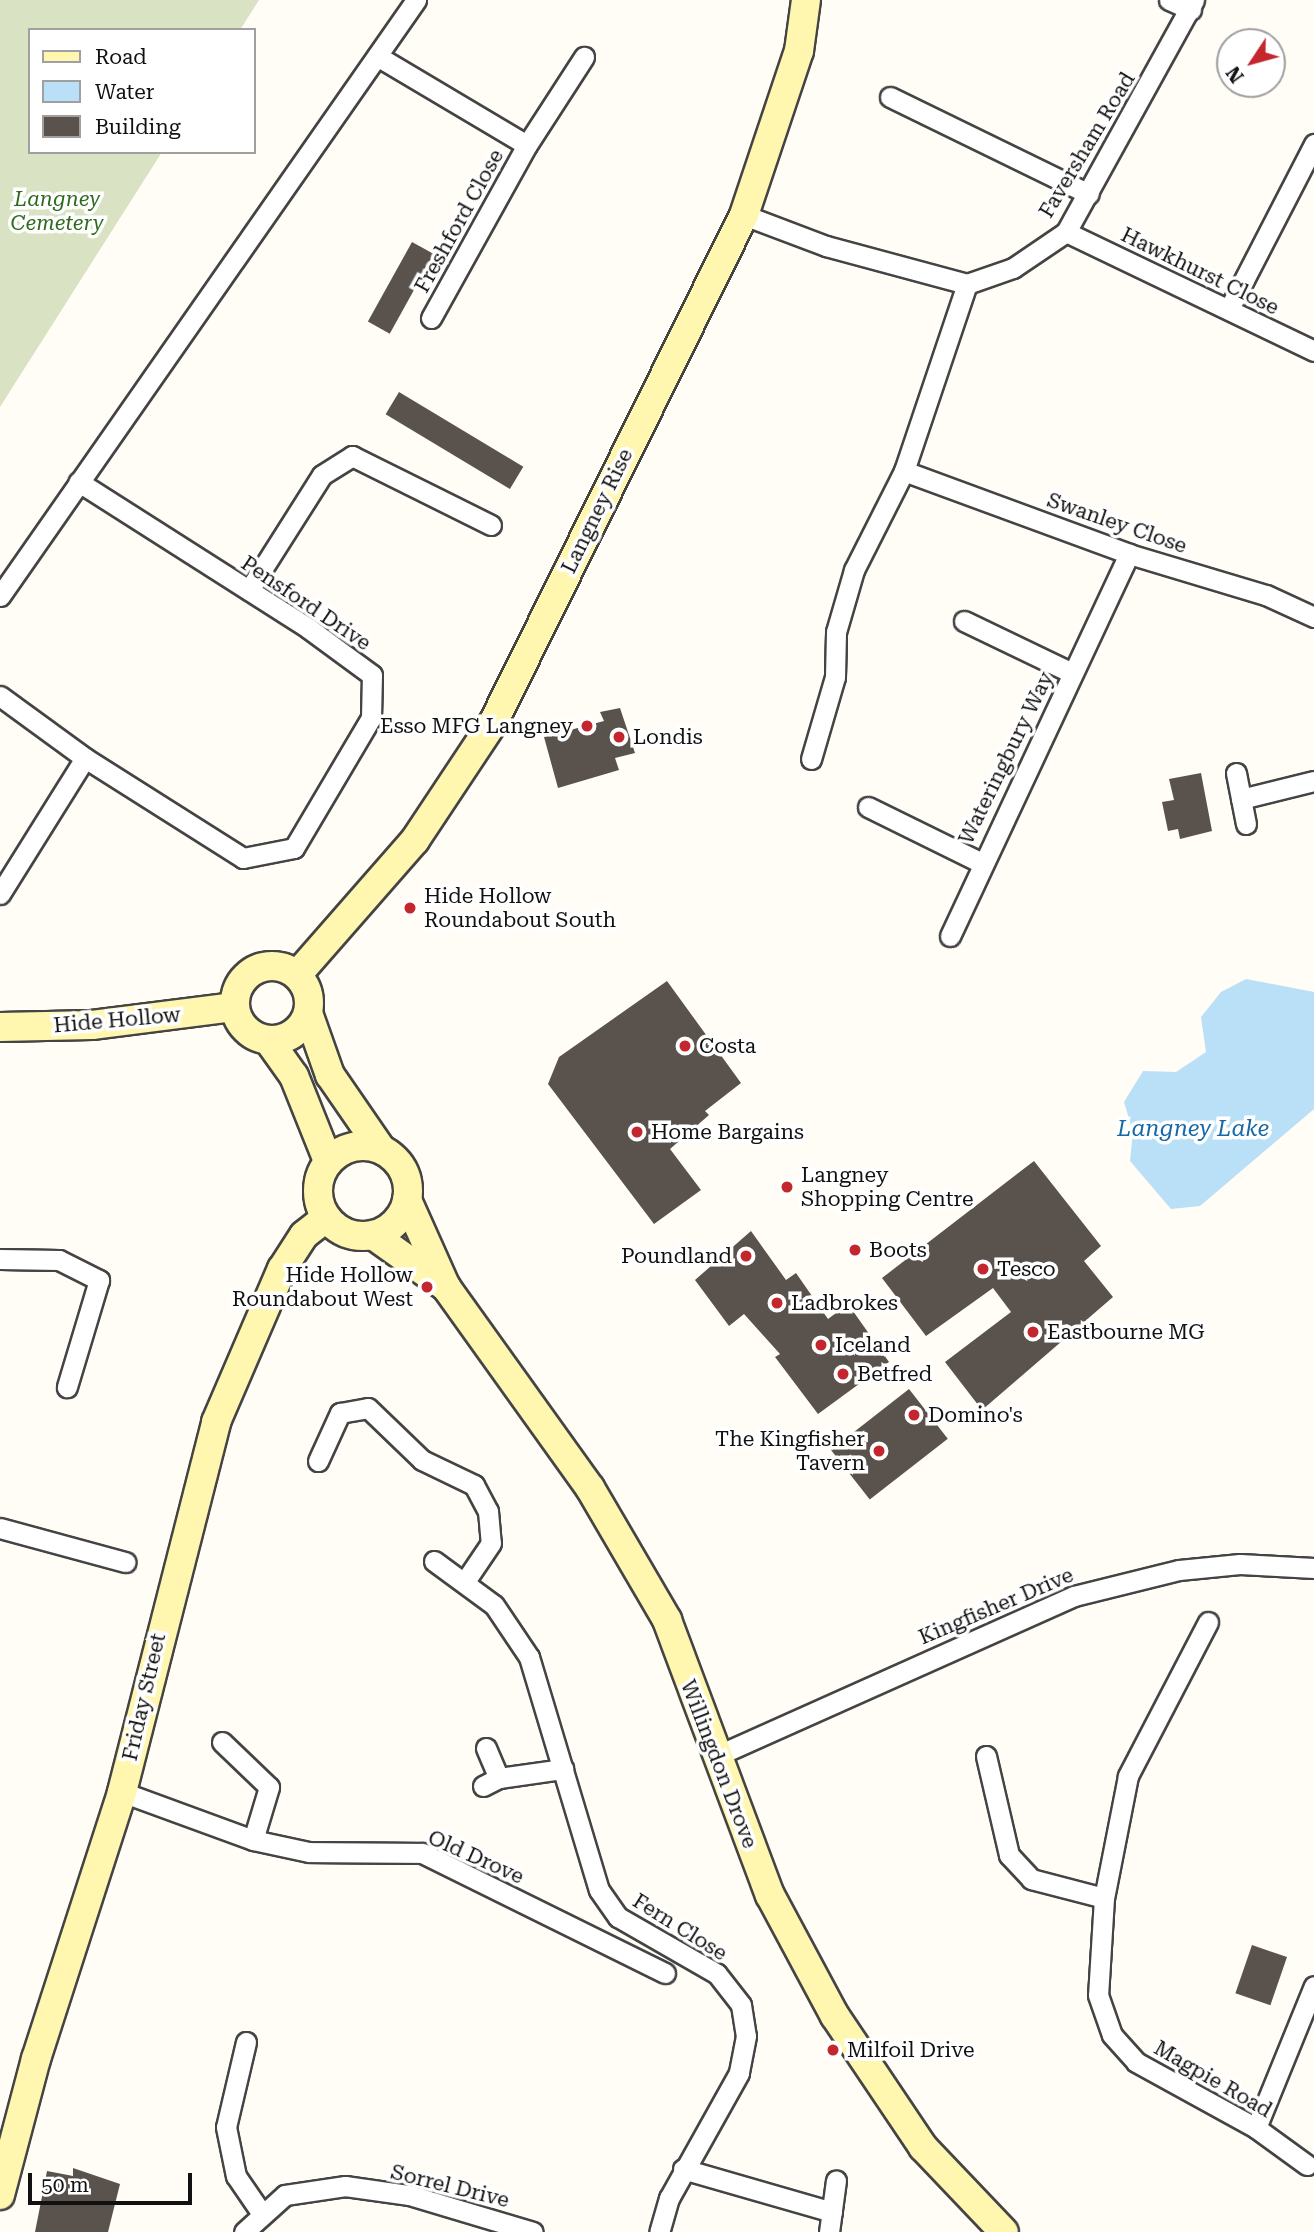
<!DOCTYPE html>
<style>
body{margin:0}
#map{position:relative;width:1314px;height:2232px;overflow:hidden;background:#fffdf5;font-family:"Roboto Serif",serif}
div>[style]{position:absolute}
.cemetery>*{inset:0;background:#d9e3c4}
.water>*{inset:0;background:#b9e0f7}
.building>*{inset:0;background:#5a524d;transform-origin:0 0}
.roads{filter:drop-shadow(2px 0 #444) drop-shadow(-2px 0 #444) drop-shadow(0 2px #444) drop-shadow(0 -2px #444)}
.minor>*{height:19px;margin:-9.5px;padding:0 9.5px;transform-origin:9.5px;border-radius:9.5px;background:#fff}
.secondary>*{height:28px;margin:-14px;padding:0 14px;transform-origin:14px;border-radius:14px;background:#fff6b0}
.secondary>.ring{margin:-14px;padding:0;box-sizing:content-box;background:none;border:28px solid #fff6b0;border-radius:50%}
.dots>*{width:19px;height:19px;translate:-50% -50%;box-sizing:border-box;border:4px solid #fff;border-radius:50%}
span{translate:-50% -50%;white-space:nowrap;text-align:center;line-height:1.15;-webkit-text-stroke:7px #fff;paint-order:stroke}
.street-label{font-size:21px;color:#111}
.park-label{font-size:21px;color:#2f6b1f;font-style:italic}
.poi-label{font-size:21px;color:#111}
.right{translate:-100% -50%;text-align:right}
.left{translate:0 -50%;text-align:left}
.water-label{font-size:23px;color:#1768a6;font-style:italic}
.legend{position:absolute;left:28px;top:28px;width:228px;height:126px;box-sizing:border-box;background:#fff;border:2px solid #a0a0a0;margin:0;padding:9px 12px;list-style:none;font-size:21px;color:#111}
.legend li{display:flex;align-items:center;gap:14px;height:35px}
.legend b{width:35px;border:2px solid #a0a0a0}
.north{position:absolute;left:1216px;top:28px;width:70px;height:70px;box-sizing:border-box;background:#fff;border:2px solid #a0a0a0;border-radius:50%;rotate:234deg;font-size:19px;font-weight:700;line-height:28px;text-align:center;color:#111}
.north::after{content:'';display:block;margin:auto;width:24px;height:32px;background:#c4262e;clip-path:polygon(50% 0,100% 100%,50% 72%,0 100%)}
.scale{position:absolute;left:28px;top:2173px;width:164px;height:32px;box-sizing:border-box;border:4px solid #111;border-top:0;padding-left:9px;font-size:21px;line-height:24px;white-space:nowrap;color:#111;-webkit-text-stroke:5px #fff;paint-order:stroke}
</style>
<div id="map">
<div class="cemetery">
<div style="clip-path:polygon(0 0,259px 0,240px 30px,30px 30px,30px 152px,162px 152px,0 407px)"></div>
</div>
<div class="water">
<div style="clip-path:polygon(1246px 979px,1314px 992px,1314px 1109px,1200px 1206px,1171px 1209px,1130px 1161px,1133px 1132px,1124px 1102px,1143px 1071px,1176px 1072px,1206px 1052px,1201px 1017px,1221px 992px)"></div>
</div>
<div class="building">
<div style="left:412px;top:242px;width:25px;height:91px;rotate:29deg"></div>
<div style="left:399px;top:392px;width:145px;height:26px;rotate:31deg"></div>
<div style="clip-path:polygon(620px 708px,635px 753px,615px 758px,619px 770px,558px 788px,544px 737px,604px 721px,600px 712px)"></div>
<div style="clip-path:polygon(1201px 773px,1212px 831px,1180px 839px,1178px 829px,1168px 831px,1162px 802px,1174px 800px,1169px 779px)"></div>
<div style="clip-path:polygon(667px 981px,741px 1083px,705px 1111px,709px 1115px,670px 1149px,701px 1190px,654px 1224px,548px 1084px,559px 1057px)"></div>
<div style="clip-path:polygon(1034px 1161px,1101px 1246px,1084px 1261px,1113px 1297px,982px 1410px,945px 1362px,1011px 1312px,993px 1288px,926px 1336px,882px 1278px)"></div>
<div style="clip-path:polygon(751px 1231px,786px 1280px,796px 1273px,828px 1319px,848px 1304px,889px 1362px,818px 1414px,775px 1357px,780px 1354px,744px 1314px,729px 1326px,695px 1280px)"></div>
<div style="left:909px;top:1389px;width:63px;height:99px;rotate:52deg"></div>
<div style="left:1252px;top:1945px;width:37px;height:51px;rotate:19deg"></div>
<div style="clip-path:polygon(73px 2168px,120px 2184px,108px 2232px,35px 2232px,47px 2171px,73px 2176px)"></div>
</div>
<div class="roads">
<div class="minor">
<div style="left:1169px;top:0;width:24px;rotate:24deg"></div>
<div style="left:377px;top:56px;width:174px;rotate:30.7deg"></div>
<div style="left:890px;top:97px;width:221px;rotate:26deg"></div>
<div style="left:744px;top:215px;width:88px;rotate:20.7deg"></div>
<div style="left:826px;top:246px;width:146px;rotate:15.1deg"></div>
<div style="left:967px;top:284px;width:49px;rotate:-19.2deg"></div>
<div style="left:1013px;top:268px;width:64px;rotate:-34.2deg"></div>
<div style="left:1066px;top:232px;width:265px;rotate:-61.1deg"></div>
<div style="left:1066px;top:232px;width:275px;rotate:25.6deg"></div>
<div style="left:1229px;top:309px;width:186px;rotate:-62.7deg"></div>
<div style="left:431px;top:318px;width:198px;rotate:-61deg"></div>
<div style="left:527px;top:145px;width:105px;rotate:-57.1deg"></div>
<div style="left:904px;top:471px;width:240px;rotate:20.2deg"></div>
<div style="left:1129px;top:554px;width:143px;rotate:16.7deg"></div>
<div style="left:1266px;top:595px;width:53px;rotate:24.6deg"></div>
<div style="left:249px;top:590px;width:136px;rotate:-57.6deg"></div>
<div style="left:322px;top:475px;width:36px;rotate:-32deg"></div>
<div style="left:352px;top:456px;width:155px;rotate:26.4deg"></div>
<div style="left:0;top:596px;width:727px;rotate:-55.09deg"></div>
<div style="left:964px;top:621px;width:120px;rotate:25.7deg"></div>
<div style="left:0;top:696px;width:105px;rotate:36.1deg"></div>
<div style="left:85px;top:758px;width:187px;rotate:32.3deg"></div>
<div style="left:243px;top:858px;width:52px;rotate:-11.1deg"></div>
<div style="left:294px;top:848px;width:151px;rotate:-59.4deg"></div>
<div style="left:371px;top:718px;width:43px;rotate:-88.7deg"></div>
<div style="left:372px;top:675px;width:79px;rotate:-143.7deg"></div>
<div style="left:308px;top:628px;width:272px;rotate:-147.5deg"></div>
<div style="left:811px;top:759px;width:85px;rotate:-73.7deg"></div>
<div style="left:835px;top:677px;width:45px;rotate:-88.7deg"></div>
<div style="left:836px;top:632px;width:65px;rotate:-73.8deg"></div>
<div style="left:854px;top:570px;width:111px;rotate:-63.2deg"></div>
<div style="left:904px;top:471px;width:197px;rotate:-71.4deg"></div>
<div style="left:1236px;top:773px;width:52px;rotate:78.9deg"></div>
<div style="left:1241px;top:799px;width:75px;rotate:-13.9deg"></div>
<div style="left:868px;top:807px;width:125px;rotate:26.2deg"></div>
<div style="left:0;top:894px;width:160px;rotate:-58deg"></div>
<div style="left:950px;top:936px;width:422px;rotate:-64.9deg"></div>
<div style="left:0;top:1259px;width:59px;rotate:1deg"></div>
<div style="left:59px;top:1260px;width:45px;rotate:26.6deg"></div>
<div style="left:99px;top:1280px;width:112px;rotate:106.7deg"></div>
<div style="left:318px;top:1461px;width:53px;rotate:-65.4deg"></div>
<div style="left:340px;top:1413px;width:28px;rotate:-10deg"></div>
<div style="left:368px;top:1408px;width:75px;rotate:43.9deg"></div>
<div style="left:422px;top:1460px;width:58px;rotate:25.7deg"></div>
<div style="left:474px;top:1485px;width:30px;rotate:62deg"></div>
<div style="left:488px;top:1511px;width:32px;rotate:85deg"></div>
<div style="left:491px;top:1543px;width:45px;rotate:124deg"></div>
<div style="left:0;top:1528px;width:130px;rotate:15.2deg"></div>
<div style="left:434px;top:1561px;width:74px;rotate:36.3deg"></div>
<div style="left:494px;top:1605px;width:63px;rotate:56.1deg"></div>
<div style="left:529px;top:1657px;width:243px;rotate:73.3deg"></div>
<div style="left:599px;top:1890px;width:33px;rotate:55deg"></div>
<div style="left:618px;top:1917px;width:114px;rotate:29.9deg"></div>
<div style="left:717px;top:1974px;width:39px;rotate:52deg"></div>
<div style="left:741px;top:2005px;width:31px;rotate:81deg"></div>
<div style="left:746px;top:2036px;width:38px;rotate:101deg"></div>
<div style="left:739px;top:2073px;width:143px;rotate:119.2deg"></div>
<div style="left:669px;top:2198px;width:35px;rotate:106deg"></div>
<div style="left:1208px;top:1622px;width:174px;rotate:117.5deg"></div>
<div style="left:1128px;top:1776px;width:124px;rotate:101.1deg"></div>
<div style="left:1104px;top:1898px;width:97px;rotate:93.5deg"></div>
<div style="left:1098px;top:1995px;width:42px;rotate:70.7deg"></div>
<div style="left:1112px;top:2035px;width:36px;rotate:48deg"></div>
<div style="left:1136px;top:2062px;width:137px;rotate:28.8deg"></div>
<div style="left:1256px;top:2128px;width:63px;rotate:36deg"></div>
<div style="left:222px;top:1742px;width:65px;rotate:43.8deg"></div>
<div style="left:269px;top:1787px;width:55px;rotate:106.8deg"></div>
<div style="left:486px;top:1748px;width:33px;rotate:67deg"></div>
<div style="left:986px;top:1756px;width:102px;rotate:76.9deg"></div>
<div style="left:1009px;top:1855px;width:33px;rotate:47deg"></div>
<div style="left:1031px;top:1879px;width:75px;rotate:14.6deg"></div>
<div style="left:714px;top:1757px;width:394px;rotate:-24.1deg"></div>
<div style="left:1074px;top:1596px;width:108px;rotate:-13.9deg"></div>
<div style="left:1179px;top:1570px;width:61px;rotate:-5.6deg"></div>
<div style="left:1240px;top:1564px;width:74px;rotate:3.1deg"></div>
<div style="left:483px;top:1786px;width:18px;rotate:-27deg"></div>
<div style="left:499px;top:1778px;width:65px;rotate:-8deg"></div>
<div style="left:122px;top:1792px;width:140px;rotate:20.1deg"></div>
<div style="left:253px;top:1840px;width:57px;rotate:12.1deg"></div>
<div style="left:309px;top:1852px;width:113px;rotate:0.5deg"></div>
<div style="left:422px;top:1853px;width:271px;rotate:26.3deg"></div>
<div style="left:246px;top:2042px;width:87px;rotate:103.2deg"></div>
<div style="left:226px;top:2127px;width:50px;rotate:78.5deg"></div>
<div style="left:236px;top:2176px;width:46px;rotate:55.6deg"></div>
<div style="left:1256px;top:2128px;width:153px;rotate:-67.8deg"></div>
<div style="left:683px;top:2169px;width:155px;rotate:16.1deg"></div>
<div style="left:244px;top:2232px;width:55px;rotate:-42.1deg"></div>
<div style="left:285px;top:2195px;width:61px;rotate:-8.5deg"></div>
<div style="left:345px;top:2186px;width:65px;rotate:8deg"></div>
<div style="left:409px;top:2195px;width:129px;rotate:16.6deg"></div>
<div style="left:829px;top:2232px;width:52px;rotate:-82.3deg"></div>
</div>
<div class="secondary">
<div class="ring" style="left:235px;top:966px;width:46px;height:46px"></div>
<div style="left:297px;top:975px;width:179px;rotate:-48.8deg"></div>
<div style="left:415px;top:840px;width:143px;rotate:-56.4deg"></div>
<div style="left:494px;top:721px;width:564px;rotate:-63.71deg"></div>
<div style="left:744px;top:215px;width:173px;rotate:-71.5deg"></div>
<div style="left:799px;top:51px;width:51px;rotate:-82.2deg"></div>
<div style="left:308px;top:1013px;width:66px;rotate:70.5deg"></div>
<div style="left:330px;top:1075px;width:90px;rotate:55.4deg"></div>
<div style="left:0;top:1027px;width:92px;rotate:-1.2deg"></div>
<div style="left:92px;top:1025px;width:144px;rotate:-7.2deg"></div>
<div style="left:269px;top:1041px;width:43px;rotate:54.5deg"></div>
<div style="left:294px;top:1076px;width:92px;rotate:68.2deg"></div>
<div class="ring" style="left:318px;top:1146px;width:62px;height:62px"></div>
<div style="left:407px;top:1200px;width:95px;rotate:65.9deg"></div>
<div style="left:446px;top:1287px;width:247px;rotate:54.4deg"></div>
<div style="left:590px;top:1488px;width:153px;rotate:59.7deg"></div>
<div style="left:667px;top:1620px;width:294px;rotate:69.5deg"></div>
<div style="left:770px;top:1895px;width:137px;rotate:61.8deg"></div>
<div style="left:835px;top:2016px;width:158px;rotate:56.1deg"></div>
<div style="left:923px;top:2147px;width:117px;rotate:46.4deg"></div>
<div style="left:373px;top:1235px;width:90px;rotate:35.5deg"></div>
<div style="left:0;top:2195px;width:141px;rotate:-75.2deg"></div>
<div style="left:36px;top:2059px;width:281px;rotate:-72.1deg"></div>
<div style="left:122px;top:1792px;width:382px;rotate:-75.7deg"></div>
<div style="left:216px;top:1422px;width:167px;rotate:-66.7deg"></div>
<div style="left:282px;top:1269px;width:40px;rotate:-57.1deg"></div>
<div style="left:304px;top:1235px;width:28px;rotate:-38deg"></div>
</div>
</div>
<div class="dots">
<div style="left:587px;top:726px;background:#c4262e"></div>
<div style="left:619px;top:737px;background:#c4262e"></div>
<div style="left:410px;top:908px;background:#c4262e"></div>
<div style="left:685px;top:1046px;background:#c4262e"></div>
<div style="left:637px;top:1132px;background:#c4262e"></div>
<div style="left:787px;top:1187px;background:#c4262e"></div>
<div style="left:855px;top:1250px;background:#c4262e"></div>
<div style="left:746px;top:1256px;background:#c4262e"></div>
<div style="left:983px;top:1269px;background:#c4262e"></div>
<div style="left:427px;top:1287px;background:#c4262e"></div>
<div style="left:777px;top:1303px;background:#c4262e"></div>
<div style="left:1033px;top:1332px;background:#c4262e"></div>
<div style="left:821px;top:1345px;background:#c4262e"></div>
<div style="left:843px;top:1374px;background:#c4262e"></div>
<div style="left:914px;top:1415px;background:#c4262e"></div>
<div style="left:879px;top:1451px;background:#c4262e"></div>
<div style="left:833px;top:2050px;background:#c4262e"></div>
</div>
<div class="street-label">
<span style="left:1087px;top:145px;rotate:-59deg">Faversham Road</span>
<span style="left:459px;top:221px;rotate:-61deg">Freshford Close</span>
<span style="left:1200px;top:271px;rotate:26deg">Hawkhurst Close</span>
<span style="left:597px;top:511px;rotate:-64deg">Langney Rise</span>
<span style="left:1117px;top:523px;rotate:19deg">Swanley Close</span>
<span style="left:306px;top:603px;rotate:34deg">Pensford Drive</span>
<span style="left:1006px;top:758px;rotate:-64deg">Wateringbury Way</span>
<span style="left:117px;top:1020px;rotate:-5deg">Hide Hollow</span>
<span style="left:996px;top:1606px;rotate:-23deg">Kingfisher Drive</span>
<span style="left:144px;top:1697px;rotate:-77deg">Friday Street</span>
<span style="left:719px;top:1764px;rotate:69deg">Willingdon Drove</span>
<span style="left:476px;top:1857px;rotate:24deg">Old Drove</span>
<span style="left:680px;top:1927px;rotate:32deg">Fern Close</span>
<span style="left:1213px;top:2079px;rotate:30deg">Magpie Road</span>
<span style="left:450px;top:2186px;rotate:14deg">Sorrel Drive</span>
</div>
<div class="park-label">
<span style="left:57px;top:211px">Langney<br>Cemetery</span>
</div>
<div class="poi-label">
<span class="right" style="left:573px;top:726px">Esso MFG Langney</span>
<span class="left" style="left:633px;top:737px">Londis</span>
<span class="left" style="left:424px;top:908px">Hide Hollow<br>Roundabout South</span>
<span class="left" style="left:699px;top:1046px">Costa</span>
<span class="left" style="left:651px;top:1132px">Home Bargains</span>
<span class="left" style="left:801px;top:1187px">Langney<br>Shopping Centre</span>
<span class="left" style="left:869px;top:1250px">Boots</span>
<span class="right" style="left:732px;top:1256px">Poundland</span>
<span class="left" style="left:997px;top:1269px">Tesco</span>
<span class="right" style="left:413px;top:1287px">Hide Hollow<br>Roundabout West</span>
<span class="left" style="left:791px;top:1303px">Ladbrokes</span>
<span class="left" style="left:1047px;top:1332px">Eastbourne MG</span>
<span class="left" style="left:835px;top:1345px">Iceland</span>
<span class="left" style="left:857px;top:1374px">Betfred</span>
<span class="left" style="left:928px;top:1415px">Domino's</span>
<span class="right" style="left:865px;top:1451px">The Kingfisher<br>Tavern</span>
<span class="left" style="left:847px;top:2050px">Milfoil Drive</span>
</div>
<div class="water-label">
<span style="left:1193px;top:1129px">Langney Lake</span>
</div>
<ul class="legend">
<li><b style="height:9px;background:#fff6b0"></b>Road</li>
<li><b style="height:19px;background:#b9e0f7"></b>Water</li>
<li><b style="height:19px;background:#5a524d"></b>Building</li>
</ul>
<div class="north">N</div>
<div class="scale">50 m</div>
</div>
